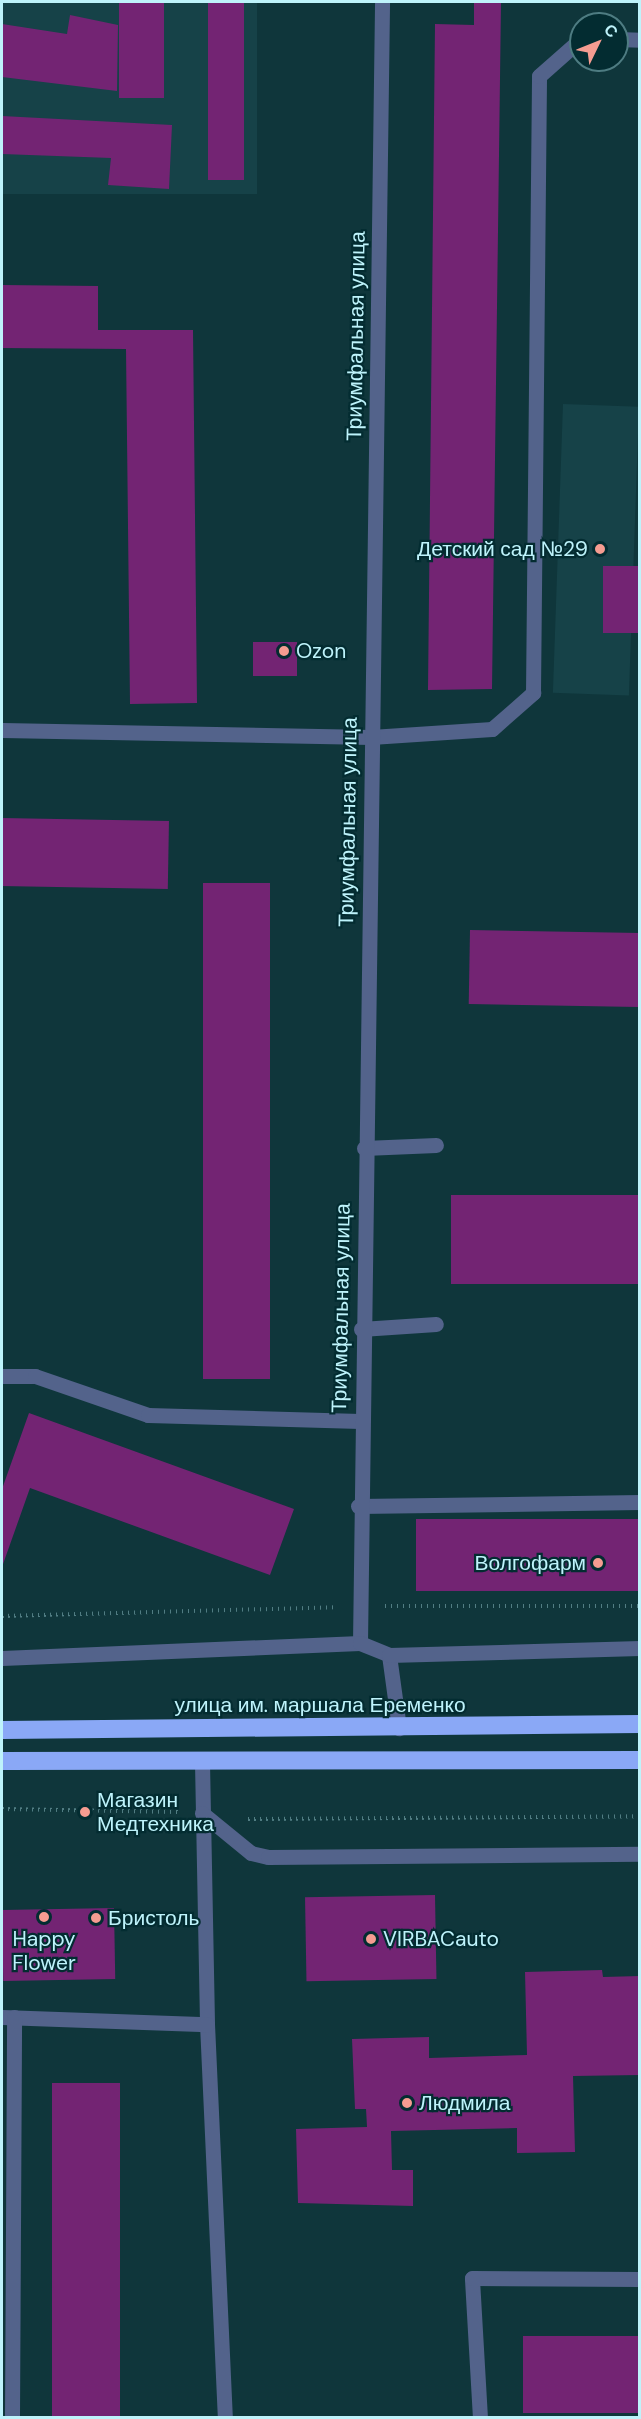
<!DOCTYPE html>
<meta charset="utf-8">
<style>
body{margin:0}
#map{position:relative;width:641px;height:2419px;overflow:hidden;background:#0f363b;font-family:"DM Sans",sans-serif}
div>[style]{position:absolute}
.built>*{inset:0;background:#164248;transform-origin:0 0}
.building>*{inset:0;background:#732473;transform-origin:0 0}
.path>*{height:4px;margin-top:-2px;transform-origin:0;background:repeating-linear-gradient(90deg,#517d83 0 1.5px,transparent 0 6px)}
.minor>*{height:15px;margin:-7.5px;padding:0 7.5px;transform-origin:7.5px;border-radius:7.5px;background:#53638b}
.highway>*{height:18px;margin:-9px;padding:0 9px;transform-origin:9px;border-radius:9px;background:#8aa8f6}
.dots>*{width:16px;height:16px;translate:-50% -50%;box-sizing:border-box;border:3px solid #032c31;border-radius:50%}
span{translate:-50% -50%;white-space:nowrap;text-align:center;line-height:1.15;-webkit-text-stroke:4.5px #032c31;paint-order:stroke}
.street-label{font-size:21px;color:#bef3fb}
.poi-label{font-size:21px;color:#bef3fb}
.right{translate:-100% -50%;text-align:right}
.left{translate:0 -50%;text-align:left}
.frame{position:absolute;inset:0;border:3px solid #bef3fb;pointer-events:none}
.north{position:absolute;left:569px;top:12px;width:60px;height:60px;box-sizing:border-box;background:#032c31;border:2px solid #4e7c82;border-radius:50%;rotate:47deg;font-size:16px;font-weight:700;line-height:24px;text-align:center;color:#bef3fb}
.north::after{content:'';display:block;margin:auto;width:21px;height:27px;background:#f59c91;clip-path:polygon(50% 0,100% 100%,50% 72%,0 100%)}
</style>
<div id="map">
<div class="built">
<div style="left:2px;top:2px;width:255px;height:192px"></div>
<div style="left:563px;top:404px;width:76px;height:289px;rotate:2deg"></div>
</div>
<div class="building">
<div style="left:119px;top:2px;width:45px;height:96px"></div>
<div style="left:208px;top:2px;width:36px;height:178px"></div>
<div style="clip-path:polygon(474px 2px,501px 2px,492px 689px,428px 690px,435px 24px,474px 25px)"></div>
<div style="clip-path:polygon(70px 15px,118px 25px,117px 91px,2px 77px,2px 24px,67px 34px)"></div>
<div style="clip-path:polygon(2px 116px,172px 125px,169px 189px,108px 185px,111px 158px,2px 154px)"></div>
<div style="clip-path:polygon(2px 285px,98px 286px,98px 330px,193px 330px,197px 703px,130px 704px,126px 349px,2px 348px)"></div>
<div style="left:603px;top:566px;width:37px;height:67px"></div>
<div style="left:253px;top:642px;width:44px;height:34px"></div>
<div style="left:2px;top:818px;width:167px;height:68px;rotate:1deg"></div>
<div style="left:203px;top:883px;width:67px;height:496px"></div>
<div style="left:470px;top:930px;width:170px;height:74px;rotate:1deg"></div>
<div style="left:640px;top:1195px;width:89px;height:189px;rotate:90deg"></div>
<div style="clip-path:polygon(29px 1413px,294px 1509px,270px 1575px,30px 1488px,2px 1567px,2px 1489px)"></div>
<div style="left:640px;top:1519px;width:72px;height:224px;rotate:90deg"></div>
<div style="left:435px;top:1895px;width:84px;height:130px;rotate:89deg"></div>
<div style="left:114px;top:1908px;width:71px;height:112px;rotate:89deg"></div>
<div style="clip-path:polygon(602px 1970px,603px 1977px,640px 1976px,640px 2075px,573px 2076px,575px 2152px,517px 2153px,517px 2128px,391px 2131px,392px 2170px,413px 2170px,413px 2206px,298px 2203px,296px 2129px,367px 2127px,366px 2109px,355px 2109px,352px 2039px,429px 2037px,429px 2058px,527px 2055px,525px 1972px)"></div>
<div style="left:52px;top:2083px;width:68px;height:335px"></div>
<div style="left:640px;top:2336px;width:77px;height:117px;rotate:90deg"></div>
</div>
<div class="path">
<div style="left:385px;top:1606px;width:255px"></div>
<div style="left:2px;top:1616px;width:334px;rotate:-1.5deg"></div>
<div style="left:2px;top:1809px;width:176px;rotate:1deg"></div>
<div style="left:248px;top:1819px;width:392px;rotate:-0.4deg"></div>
</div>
<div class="minor">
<div style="left:617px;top:39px;width:23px;rotate:2deg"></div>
<div style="left:2px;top:730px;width:369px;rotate:1.1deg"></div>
<div style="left:371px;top:737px;width:121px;rotate:-3.8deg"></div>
<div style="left:492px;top:729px;width:55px;rotate:-41.3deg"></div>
<div style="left:533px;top:693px;width:617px;rotate:-89.44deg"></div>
<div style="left:539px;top:76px;width:56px;rotate:-41.4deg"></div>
<div style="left:364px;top:1148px;width:72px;rotate:-2.4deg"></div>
<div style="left:361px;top:1329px;width:75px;rotate:-3.8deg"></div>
<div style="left:2px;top:1376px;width:33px"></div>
<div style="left:35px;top:1376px;width:120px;rotate:19deg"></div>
<div style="left:148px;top:1415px;width:212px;rotate:1.6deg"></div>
<div style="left:358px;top:1506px;width:282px;rotate:-0.8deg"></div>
<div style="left:360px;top:1643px;width:1641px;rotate:-89.23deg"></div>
<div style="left:389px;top:1655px;width:74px;rotate:82.2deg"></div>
<div style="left:2px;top:1658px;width:358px;rotate:-2.4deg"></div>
<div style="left:360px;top:1643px;width:31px;rotate:22deg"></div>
<div style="left:389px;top:1655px;width:251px;rotate:-1.6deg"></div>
<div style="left:202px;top:1762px;width:262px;rotate:88.9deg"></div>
<div style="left:207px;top:2024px;width:394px;rotate:87.4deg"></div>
<div style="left:202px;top:1813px;width:63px;rotate:39.2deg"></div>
<div style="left:251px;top:1853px;width:17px;rotate:13deg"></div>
<div style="left:268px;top:1857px;width:372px;rotate:-0.5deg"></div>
<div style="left:2px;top:2017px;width:205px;rotate:2deg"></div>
<div style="left:12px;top:2418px;width:401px;rotate:-89.7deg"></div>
<div style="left:480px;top:2418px;width:140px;rotate:-93.3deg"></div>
<div style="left:472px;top:2278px;width:168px;rotate:0.3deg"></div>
</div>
<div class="highway">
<div style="left:2px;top:1730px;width:638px;rotate:-0.54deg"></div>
<div style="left:2px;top:1761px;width:638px;rotate:-0.09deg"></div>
</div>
<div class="dots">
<div style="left:600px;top:549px;background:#f59c91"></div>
<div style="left:284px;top:651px;background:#f59c91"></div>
<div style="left:598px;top:1563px;background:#f59c91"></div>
<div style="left:85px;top:1812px;background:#f59c91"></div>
<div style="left:44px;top:1917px;background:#f59c91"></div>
<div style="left:96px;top:1918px;background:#f59c91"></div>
<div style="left:371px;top:1939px;background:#f59c91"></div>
<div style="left:407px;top:2103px;background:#f59c91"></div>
</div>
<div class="street-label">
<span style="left:356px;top:336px;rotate:-89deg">Триумфальная улица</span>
<span style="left:348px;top:822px;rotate:-89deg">Триумфальная улица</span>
<span style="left:341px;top:1308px;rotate:-89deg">Триумфальная улица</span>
<span style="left:320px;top:1705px">улица им. маршала Еременко</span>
</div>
<div class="poi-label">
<span class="right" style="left:588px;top:549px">Детский сад №29</span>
<span class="left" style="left:296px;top:651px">Ozon</span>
<span class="right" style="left:586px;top:1563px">Волгофарм</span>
<span class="left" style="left:97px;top:1812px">Магазин<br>Медтехника</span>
<span class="left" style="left:108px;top:1918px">Бристоль</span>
<span style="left:44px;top:1951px">Happy<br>Flower</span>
<span class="left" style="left:383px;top:1939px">VIRBACauto</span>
<span class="left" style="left:419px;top:2103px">Людмила</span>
</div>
<div class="frame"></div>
<div class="north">С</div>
</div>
